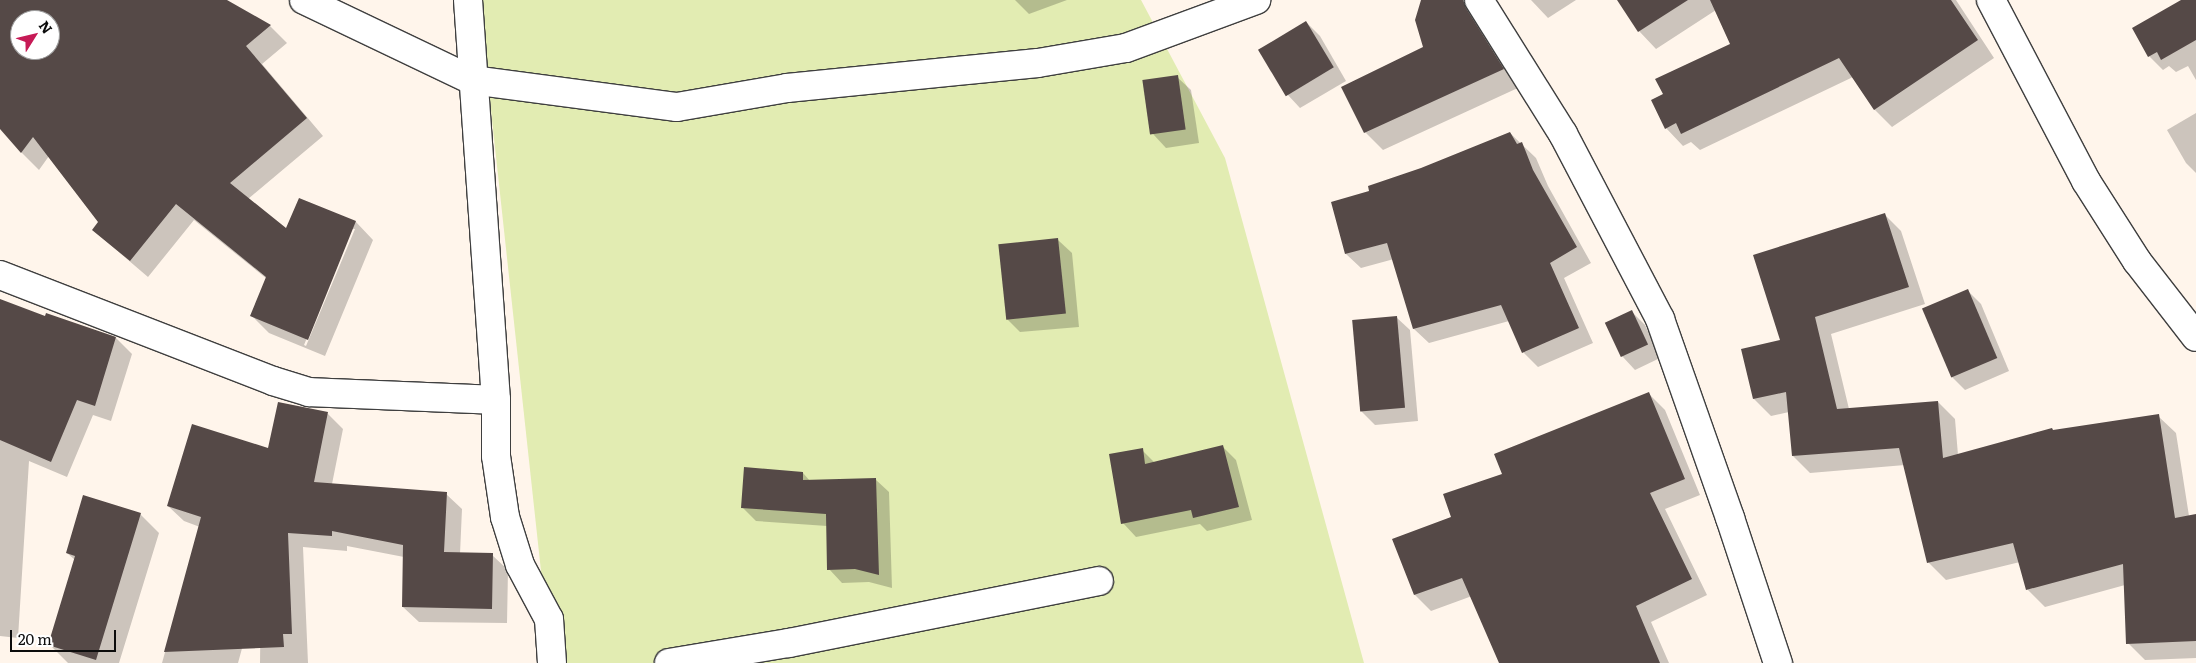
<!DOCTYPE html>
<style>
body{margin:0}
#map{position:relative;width:2196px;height:663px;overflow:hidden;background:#fff5eb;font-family:Literata,serif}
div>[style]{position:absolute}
.green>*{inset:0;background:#e2ecb2}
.shadow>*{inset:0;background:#0003}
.building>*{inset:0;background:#554947;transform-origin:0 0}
.roads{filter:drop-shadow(1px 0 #3f3f3f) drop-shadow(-1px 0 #3f3f3f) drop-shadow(0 1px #3f3f3f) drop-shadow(0 -1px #3f3f3f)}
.street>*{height:28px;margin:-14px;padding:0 14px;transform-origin:14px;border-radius:14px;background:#fff}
span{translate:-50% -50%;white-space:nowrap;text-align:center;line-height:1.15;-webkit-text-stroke:5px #fff;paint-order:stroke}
.north{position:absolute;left:10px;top:10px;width:50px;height:50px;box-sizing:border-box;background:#fff;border:1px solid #9e9e9e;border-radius:50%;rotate:54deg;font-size:14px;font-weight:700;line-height:20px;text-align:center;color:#0c0c0c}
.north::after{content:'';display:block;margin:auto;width:18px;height:22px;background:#c61a56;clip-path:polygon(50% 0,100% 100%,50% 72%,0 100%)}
.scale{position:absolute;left:10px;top:630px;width:106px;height:22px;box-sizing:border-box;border:2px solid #0c0c0c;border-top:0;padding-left:6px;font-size:15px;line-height:18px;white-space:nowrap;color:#0c0c0c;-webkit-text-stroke:4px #fff;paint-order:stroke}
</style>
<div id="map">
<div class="green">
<div style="clip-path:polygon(479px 0,1141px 0,1225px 158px,1364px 663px,551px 663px)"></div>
</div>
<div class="shadow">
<div style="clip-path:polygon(evenodd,0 0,225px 0,270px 26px,287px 43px,262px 64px,323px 136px,248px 199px,287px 231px,300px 199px,356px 222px,373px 240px,325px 356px,269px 333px,252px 316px,267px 279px,194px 220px,148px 277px,93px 230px,100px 222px,49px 156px,39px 170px,22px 153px,0 127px,0 0,20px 20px,50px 20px,50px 50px,20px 50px,20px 20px,0 0,352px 229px,355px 229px,306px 346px,304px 345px,352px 229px)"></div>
<div style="clip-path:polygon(1067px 0,1029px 14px,1015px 0)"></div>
<div style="clip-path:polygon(1422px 0,1465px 0,1473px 8px,1520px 87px,1383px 150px,1365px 132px,1424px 48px)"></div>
<div style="clip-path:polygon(1531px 0,1576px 0,1548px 18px)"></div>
<div style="clip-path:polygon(1618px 0,1956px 0,1994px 58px,1892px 127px,1874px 109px,1853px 77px,1700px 150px,1691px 142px,1683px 146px,1666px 128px,1665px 95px,1732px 44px,1716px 10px,1656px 49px,1639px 31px)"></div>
<div style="clip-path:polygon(2183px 0,2196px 0,2196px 80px,2188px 66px,2176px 72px,2169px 66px,2163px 70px,2149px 56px)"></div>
<div style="clip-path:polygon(1306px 22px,1320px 36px,1346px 81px,1300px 108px,1287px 94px)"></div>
<div style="clip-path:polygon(1177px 77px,1191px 90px,1199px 143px,1166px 148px,1153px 134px)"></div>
<div style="clip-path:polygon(2196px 113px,2196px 173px,2186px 163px,2167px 130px)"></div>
<div style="clip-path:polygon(1510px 133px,1536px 158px,1548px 186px,1591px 263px,1564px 278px,1593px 343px,1538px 367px,1524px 353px,1509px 321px,1429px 343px,1414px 329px,1394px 259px,1361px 268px,1346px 254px,1371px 192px)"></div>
<div style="clip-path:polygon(1884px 214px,1901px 231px,1925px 304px,1831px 334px,1849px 409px,1938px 402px,1955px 419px,1958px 455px,2054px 432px,2158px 416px,2176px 433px,2189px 516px,2196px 515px,2196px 658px,2145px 660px,2128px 643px,2125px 585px,2045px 607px,2027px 589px,2020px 562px,1946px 580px,1929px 563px,1905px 465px,1810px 473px,1793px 456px,1789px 412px,1771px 416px,1754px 399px,1743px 350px,1782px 341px)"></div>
<div style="clip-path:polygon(1058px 240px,1072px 253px,1079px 327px,1020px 332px,1007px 319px)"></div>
<div style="clip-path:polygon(1967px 290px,1981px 304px,2009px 371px,1965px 390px,1952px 377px)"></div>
<div style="clip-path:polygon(0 300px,45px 318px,46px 315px,116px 338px,132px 354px,111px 421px,93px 415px,67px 477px,29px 461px,18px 638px,0 636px)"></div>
<div style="clip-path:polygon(1632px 312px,1645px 325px,1660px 358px,1635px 370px,1622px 356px)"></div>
<div style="clip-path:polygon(1396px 317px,1410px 330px,1418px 421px,1375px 425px,1361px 411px)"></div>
<div style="clip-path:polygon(1649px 394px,1665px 410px,1700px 495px,1665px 509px,1707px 595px,1651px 622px,1669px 663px,1501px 663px,1472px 596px,1431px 611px,1415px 595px,1394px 540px,1452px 517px,1503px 475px)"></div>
<div style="clip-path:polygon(279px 403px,328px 414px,343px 429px,332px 484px,446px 494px,462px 509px,460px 554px,492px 555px,508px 570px,507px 623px,419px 622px,403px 607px,404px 557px,347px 546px,347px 551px,303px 547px,308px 663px,260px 663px,261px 579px,238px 663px,162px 663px,200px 527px,184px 521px,168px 506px,269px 450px)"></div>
<div style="clip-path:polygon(1223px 447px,1236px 460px,1252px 520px,1207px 531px,1200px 524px,1136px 537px,1123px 523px,1142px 450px,1155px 463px)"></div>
<div style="clip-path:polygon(803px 473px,810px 481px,875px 479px,889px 492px,892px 588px,869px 582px,842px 583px,829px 569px,827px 526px,756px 521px,742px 507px)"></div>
<div style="clip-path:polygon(140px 514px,159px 533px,119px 663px,68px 663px,49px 644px,75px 560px,67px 553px)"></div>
</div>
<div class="building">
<div style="clip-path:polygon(evenodd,0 0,227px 0,271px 25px,246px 46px,307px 118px,230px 183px,286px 228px,299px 198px,356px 221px,308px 340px,250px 316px,266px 277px,176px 204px,130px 261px,92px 230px,98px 222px,33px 137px,21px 153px,0 129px,0 0,20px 20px,50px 20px,50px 50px,20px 50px,20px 20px)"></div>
<div style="clip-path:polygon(1421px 0,1463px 0,1466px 8px,1504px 69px,1364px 133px,1341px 87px,1423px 47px,1415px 20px)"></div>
<div style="clip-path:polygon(1617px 0,1688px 0,1638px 32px)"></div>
<div style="clip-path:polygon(1710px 0,1951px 0,1978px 40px,1874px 110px,1839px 58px,1681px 134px,1676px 123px,1665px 129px,1651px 100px,1663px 94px,1655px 79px,1730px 44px)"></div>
<div style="clip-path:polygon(2181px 0,2196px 0,2196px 40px,2161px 60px,2157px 52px,2148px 57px,2132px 28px)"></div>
<div style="left:1306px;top:21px;width:54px;height:56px;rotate:59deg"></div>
<div style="left:1178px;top:75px;width:55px;height:36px;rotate:82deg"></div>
<div style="clip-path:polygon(1510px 132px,1517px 144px,1522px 142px,1533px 170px,1577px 247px,1550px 263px,1579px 328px,1522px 353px,1501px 305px,1413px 329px,1387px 243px,1345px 254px,1331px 202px,1369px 191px,1368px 186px,1421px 168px)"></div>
<div style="clip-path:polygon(1885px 213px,1909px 287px,1815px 317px,1837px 409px,1938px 401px,1943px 458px,2052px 428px,2053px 430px,2159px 414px,2175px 518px,2196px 514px,2196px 641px,2126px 644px,2123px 564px,2026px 590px,2013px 543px,1927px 563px,1899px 448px,1792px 456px,1786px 392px,1753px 399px,1741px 349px,1780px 340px,1753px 255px)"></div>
<div style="left:1058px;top:238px;width:76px;height:60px;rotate:84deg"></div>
<div style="left:1968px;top:289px;width:75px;height:50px;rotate:67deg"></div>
<div style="clip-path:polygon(0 299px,45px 316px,46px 313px,116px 337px,95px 406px,77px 400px,51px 462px,0 440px)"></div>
<div style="left:1632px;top:310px;width:38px;height:30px;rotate:65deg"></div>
<div style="left:1397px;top:316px;width:92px;height:45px;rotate:85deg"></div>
<div style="clip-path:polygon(1649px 392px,1685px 479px,1650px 493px,1692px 579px,1636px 606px,1660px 663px,1499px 663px,1462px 578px,1414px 595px,1392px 539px,1451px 517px,1443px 494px,1502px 474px,1494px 454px)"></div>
<div style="clip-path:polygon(278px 402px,328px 412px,314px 482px,447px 492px,444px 552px,493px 553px,492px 609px,402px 607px,403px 545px,332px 531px,332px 536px,288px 533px,292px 634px,283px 634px,284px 647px,164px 652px,201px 517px,167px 506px,192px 424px,268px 448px)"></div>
<div style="clip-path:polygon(1223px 445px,1239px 507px,1193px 518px,1191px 510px,1121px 524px,1109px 454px,1143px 448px,1145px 464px)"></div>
<div style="clip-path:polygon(744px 467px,803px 472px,803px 480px,876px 478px,879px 575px,855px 569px,827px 570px,826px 514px,741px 508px)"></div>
<div style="clip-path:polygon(83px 495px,141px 513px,96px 660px,48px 645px,75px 556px,66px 553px)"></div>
</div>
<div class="roads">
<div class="street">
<div style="left:304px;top:0;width:186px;rotate:25.5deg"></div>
<div style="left:472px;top:80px;width:207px;rotate:7.5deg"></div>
<div style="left:677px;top:107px;width:112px;rotate:-9.8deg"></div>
<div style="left:787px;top:88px;width:252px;rotate:-5.7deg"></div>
<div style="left:1038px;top:63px;width:89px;rotate:-9.7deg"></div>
<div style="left:1126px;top:48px;width:139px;rotate:-20.3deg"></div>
<div style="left:468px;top:0;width:401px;rotate:86deg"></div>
<div style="left:496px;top:400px;width:56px;rotate:90deg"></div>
<div style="left:496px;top:456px;width:62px;rotate:81.6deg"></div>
<div style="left:505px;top:517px;width:50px;rotate:72.6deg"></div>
<div style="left:520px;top:565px;width:61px;rotate:61.8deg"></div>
<div style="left:549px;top:619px;width:44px;rotate:86.1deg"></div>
<div style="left:1479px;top:0;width:158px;rotate:57.9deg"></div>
<div style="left:1563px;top:134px;width:209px;rotate:62.3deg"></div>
<div style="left:1660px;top:319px;width:211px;rotate:70.6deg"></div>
<div style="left:1730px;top:518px;width:153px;rotate:71.7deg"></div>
<div style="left:1991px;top:0;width:204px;rotate:62.3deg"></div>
<div style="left:2086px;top:181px;width:95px;rotate:57.5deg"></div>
<div style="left:2137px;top:261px;width:96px;rotate:52.2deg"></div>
<div style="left:0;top:275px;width:293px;rotate:21.2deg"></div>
<div style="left:273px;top:381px;width:38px;rotate:17deg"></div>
<div style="left:309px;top:392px;width:187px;rotate:2.4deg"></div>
<div style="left:669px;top:663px;width:122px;rotate:-9.5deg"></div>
<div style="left:789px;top:643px;width:316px;rotate:-11.3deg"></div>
</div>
</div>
<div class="north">N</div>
<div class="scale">20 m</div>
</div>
